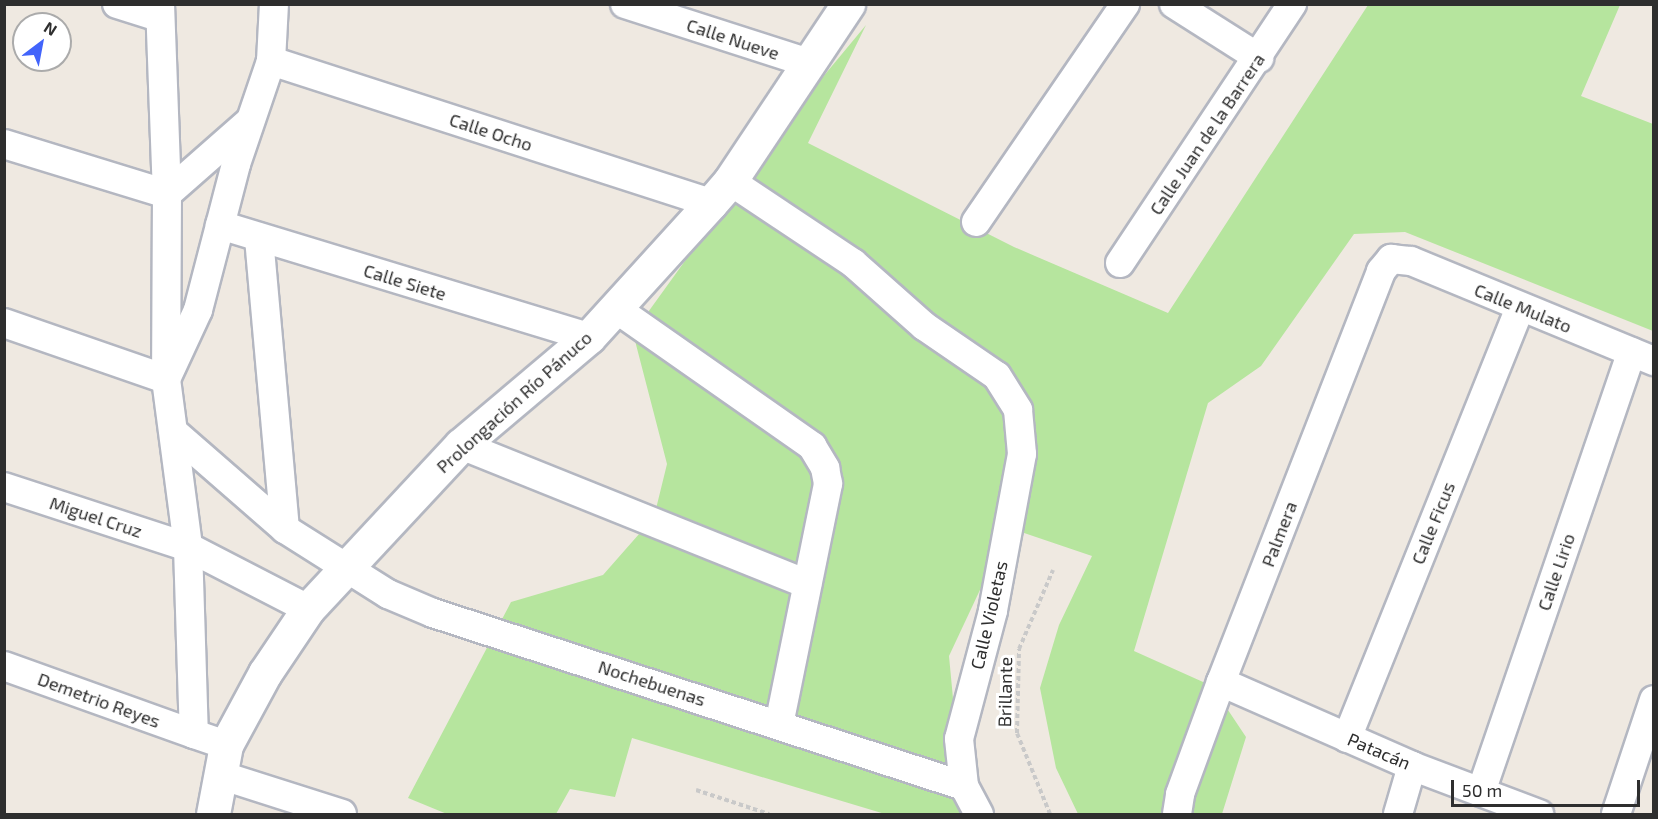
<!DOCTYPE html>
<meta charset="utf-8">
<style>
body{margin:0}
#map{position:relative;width:1658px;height:819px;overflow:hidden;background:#efe9e1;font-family:"Exo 2",sans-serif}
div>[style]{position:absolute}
.green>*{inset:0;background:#b6e59e}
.path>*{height:4px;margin-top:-2px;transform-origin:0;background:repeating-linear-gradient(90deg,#c9c9c9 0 4.5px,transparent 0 7.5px)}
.roads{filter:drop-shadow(2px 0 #b4b7c1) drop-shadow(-2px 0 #b4b7c1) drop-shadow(0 2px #b4b7c1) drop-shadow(0 -2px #b4b7c1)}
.street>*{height:28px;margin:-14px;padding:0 14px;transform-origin:14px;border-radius:14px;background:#fff}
.secondary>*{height:33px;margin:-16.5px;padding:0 16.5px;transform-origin:16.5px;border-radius:16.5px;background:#fff}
span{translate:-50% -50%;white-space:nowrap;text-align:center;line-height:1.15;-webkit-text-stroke:6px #fff;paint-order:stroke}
.street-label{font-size:18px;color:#2e2e2e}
.frame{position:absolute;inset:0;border:6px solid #2e2e2e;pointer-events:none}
.north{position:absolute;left:12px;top:12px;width:60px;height:60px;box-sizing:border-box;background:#fff;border:2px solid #ababab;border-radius:50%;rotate:32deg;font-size:16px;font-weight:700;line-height:24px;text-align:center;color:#2e2e2e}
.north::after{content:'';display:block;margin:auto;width:21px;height:27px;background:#4264fb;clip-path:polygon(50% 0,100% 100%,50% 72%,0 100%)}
.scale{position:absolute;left:1451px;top:780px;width:189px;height:27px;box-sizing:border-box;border:3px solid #2e2e2e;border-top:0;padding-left:8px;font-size:18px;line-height:21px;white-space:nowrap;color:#2e2e2e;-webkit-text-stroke:4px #fff;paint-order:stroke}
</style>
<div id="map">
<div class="green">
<div style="clip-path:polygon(1368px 5px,1620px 5px,1581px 96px,1653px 124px,1653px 331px,1405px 232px,1354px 234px,1261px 366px,1208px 403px,1134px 651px,1212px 686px,1246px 737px,1222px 814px,1078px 814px,1056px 768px,1040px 688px,1059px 625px,1092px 556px,1009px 528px,949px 656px,957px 741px,969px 814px,885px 814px,632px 738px,615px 797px,570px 789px,556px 814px,447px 814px,408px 798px,511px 602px,603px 575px,654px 517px,667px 464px,633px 333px,783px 125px,866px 25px,808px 143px,1014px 247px,1168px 313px)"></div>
</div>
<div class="path">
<div style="left:696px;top:790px;width:77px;rotate:18.2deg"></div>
<div style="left:1050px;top:814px;width:87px;rotate:-112.2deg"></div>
<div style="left:1017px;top:733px;width:84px;rotate:-88.6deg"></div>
<div style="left:1019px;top:649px;width:86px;rotate:-66.7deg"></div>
</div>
<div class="roads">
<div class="street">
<div style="left:117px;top:4px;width:44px;rotate:17.2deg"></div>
<div style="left:160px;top:4px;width:190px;rotate:87.9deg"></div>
<div style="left:167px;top:194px;width:185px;rotate:90.3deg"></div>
<div style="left:166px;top:379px;width:169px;rotate:82.5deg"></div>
<div style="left:188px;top:547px;width:187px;rotate:88.2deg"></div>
<div style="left:194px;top:734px;width:34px;rotate:19deg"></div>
<div style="left:625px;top:4px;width:190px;rotate:17.8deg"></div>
<div style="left:1174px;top:4px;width:101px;rotate:32.4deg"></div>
<div style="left:271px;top:61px;width:462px;rotate:17.9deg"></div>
<div style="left:4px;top:144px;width:170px;rotate:17.1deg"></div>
<div style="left:167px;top:194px;width:109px;rotate:-41.3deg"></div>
<div style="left:730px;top:181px;width:148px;rotate:33.7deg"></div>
<div style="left:853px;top:263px;width:95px;rotate:41.6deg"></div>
<div style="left:924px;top:326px;width:88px;rotate:34.4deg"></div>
<div style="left:997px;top:376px;width:40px;rotate:58deg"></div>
<div style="left:1018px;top:410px;width:44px;rotate:84.8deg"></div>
<div style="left:1022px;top:454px;width:160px;rotate:100.5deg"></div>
<div style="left:993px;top:611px;width:132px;rotate:104.9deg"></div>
<div style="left:959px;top:739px;width:47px;rotate:83.9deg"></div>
<div style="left:964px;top:786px;width:32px;rotate:62deg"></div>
<div style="left:976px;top:222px;width:264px;rotate:-55.6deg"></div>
<div style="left:220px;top:225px;width:386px;rotate:16.9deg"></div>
<div style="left:259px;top:238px;width:292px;rotate:84.9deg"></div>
<div style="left:1120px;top:263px;width:311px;rotate:-56.4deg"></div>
<div style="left:615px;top:308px;width:241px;rotate:35deg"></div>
<div style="left:812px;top:446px;width:26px;rotate:59deg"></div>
<div style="left:825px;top:468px;width:16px;rotate:79deg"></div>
<div style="left:828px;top:484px;width:245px;rotate:101.5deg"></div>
<div style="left:4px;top:323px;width:171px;rotate:19.1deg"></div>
<div style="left:166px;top:379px;width:76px;rotate:-65.1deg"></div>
<div style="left:198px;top:310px;width:151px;rotate:-75.4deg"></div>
<div style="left:236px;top:164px;width:109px;rotate:-71.2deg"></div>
<div style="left:271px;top:61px;width:57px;rotate:-87deg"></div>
<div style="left:176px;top:434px;width:145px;rotate:41.1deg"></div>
<div style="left:285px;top:529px;width:122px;rotate:32.3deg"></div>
<div style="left:388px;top:594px;width:49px;rotate:22.9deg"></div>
<div style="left:433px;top:613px;width:558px;rotate:18.05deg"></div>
<div style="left:461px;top:445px;width:373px;rotate:21.9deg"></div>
<div style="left:4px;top:487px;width:194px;rotate:18.1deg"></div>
<div style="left:188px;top:547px;width:135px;rotate:27.3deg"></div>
<div style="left:4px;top:666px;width:202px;rotate:19.7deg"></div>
<div style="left:1221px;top:682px;width:209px;rotate:23.7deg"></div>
<div style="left:1412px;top:766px;width:136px;rotate:20.7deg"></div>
<div style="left:1347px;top:738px;width:464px;rotate:-68.1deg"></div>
<div style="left:220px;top:775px;width:128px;rotate:17.7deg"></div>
<div style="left:1481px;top:792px;width:465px;rotate:-71.1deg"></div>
<div style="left:1177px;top:814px;width:20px;rotate:-81deg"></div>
<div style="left:1180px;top:794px;width:119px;rotate:-69.9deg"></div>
<div style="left:1221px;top:682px;width:441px;rotate:-68.7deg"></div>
<div style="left:1381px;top:271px;width:16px;rotate:-50deg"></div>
<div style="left:1391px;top:259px;width:20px;rotate:6deg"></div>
<div style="left:1411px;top:261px;width:263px;rotate:22.4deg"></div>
<div style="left:1398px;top:814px;width:50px;rotate:-73.7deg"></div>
<div style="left:1616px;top:814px;width:120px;rotate:-71.6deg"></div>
</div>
<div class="secondary">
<div style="left:213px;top:814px;width:70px;rotate:-79.3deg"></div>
<div style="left:226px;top:745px;width:82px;rotate:-61.6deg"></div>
<div style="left:265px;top:673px;width:77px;rotate:-56.1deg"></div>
<div style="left:308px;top:609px;width:224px;rotate:-47deg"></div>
<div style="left:461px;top:445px;width:167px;rotate:-40.2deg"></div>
<div style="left:589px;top:337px;width:181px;rotate:-47.7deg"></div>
<div style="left:711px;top:203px;width:29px;rotate:-49deg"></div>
<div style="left:730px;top:181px;width:213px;rotate:-56.3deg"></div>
</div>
</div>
<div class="street-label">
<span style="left:733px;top:39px;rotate:18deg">Calle Nueve</span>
<span style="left:491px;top:132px;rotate:18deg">Calle Ocho</span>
<span style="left:1207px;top:134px;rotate:-56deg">Calle Juan de la Barrera</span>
<span style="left:405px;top:282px;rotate:17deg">Calle Siete</span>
<span style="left:1523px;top:308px;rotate:22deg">Calle Mulato</span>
<span style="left:514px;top:402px;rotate:-42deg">Prolongación Río Pánuco</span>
<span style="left:96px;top:517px;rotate:18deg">Miguel Cruz</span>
<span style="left:1433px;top:523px;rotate:-68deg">Calle Ficus</span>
<span style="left:1279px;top:534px;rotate:-69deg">Palmera</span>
<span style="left:1556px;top:572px;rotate:-71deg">Calle Lirio</span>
<span style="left:989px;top:615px;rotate:-77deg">Calle Violetas</span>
<span style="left:652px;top:683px;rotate:18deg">Nochebuenas</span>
<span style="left:1005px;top:692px;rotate:-89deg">Brillante</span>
<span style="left:99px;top:700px;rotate:20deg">Demetrio Reyes</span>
<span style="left:1379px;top:751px;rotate:23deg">Patacán</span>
</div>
<div class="frame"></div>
<div class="north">N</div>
<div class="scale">50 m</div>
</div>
